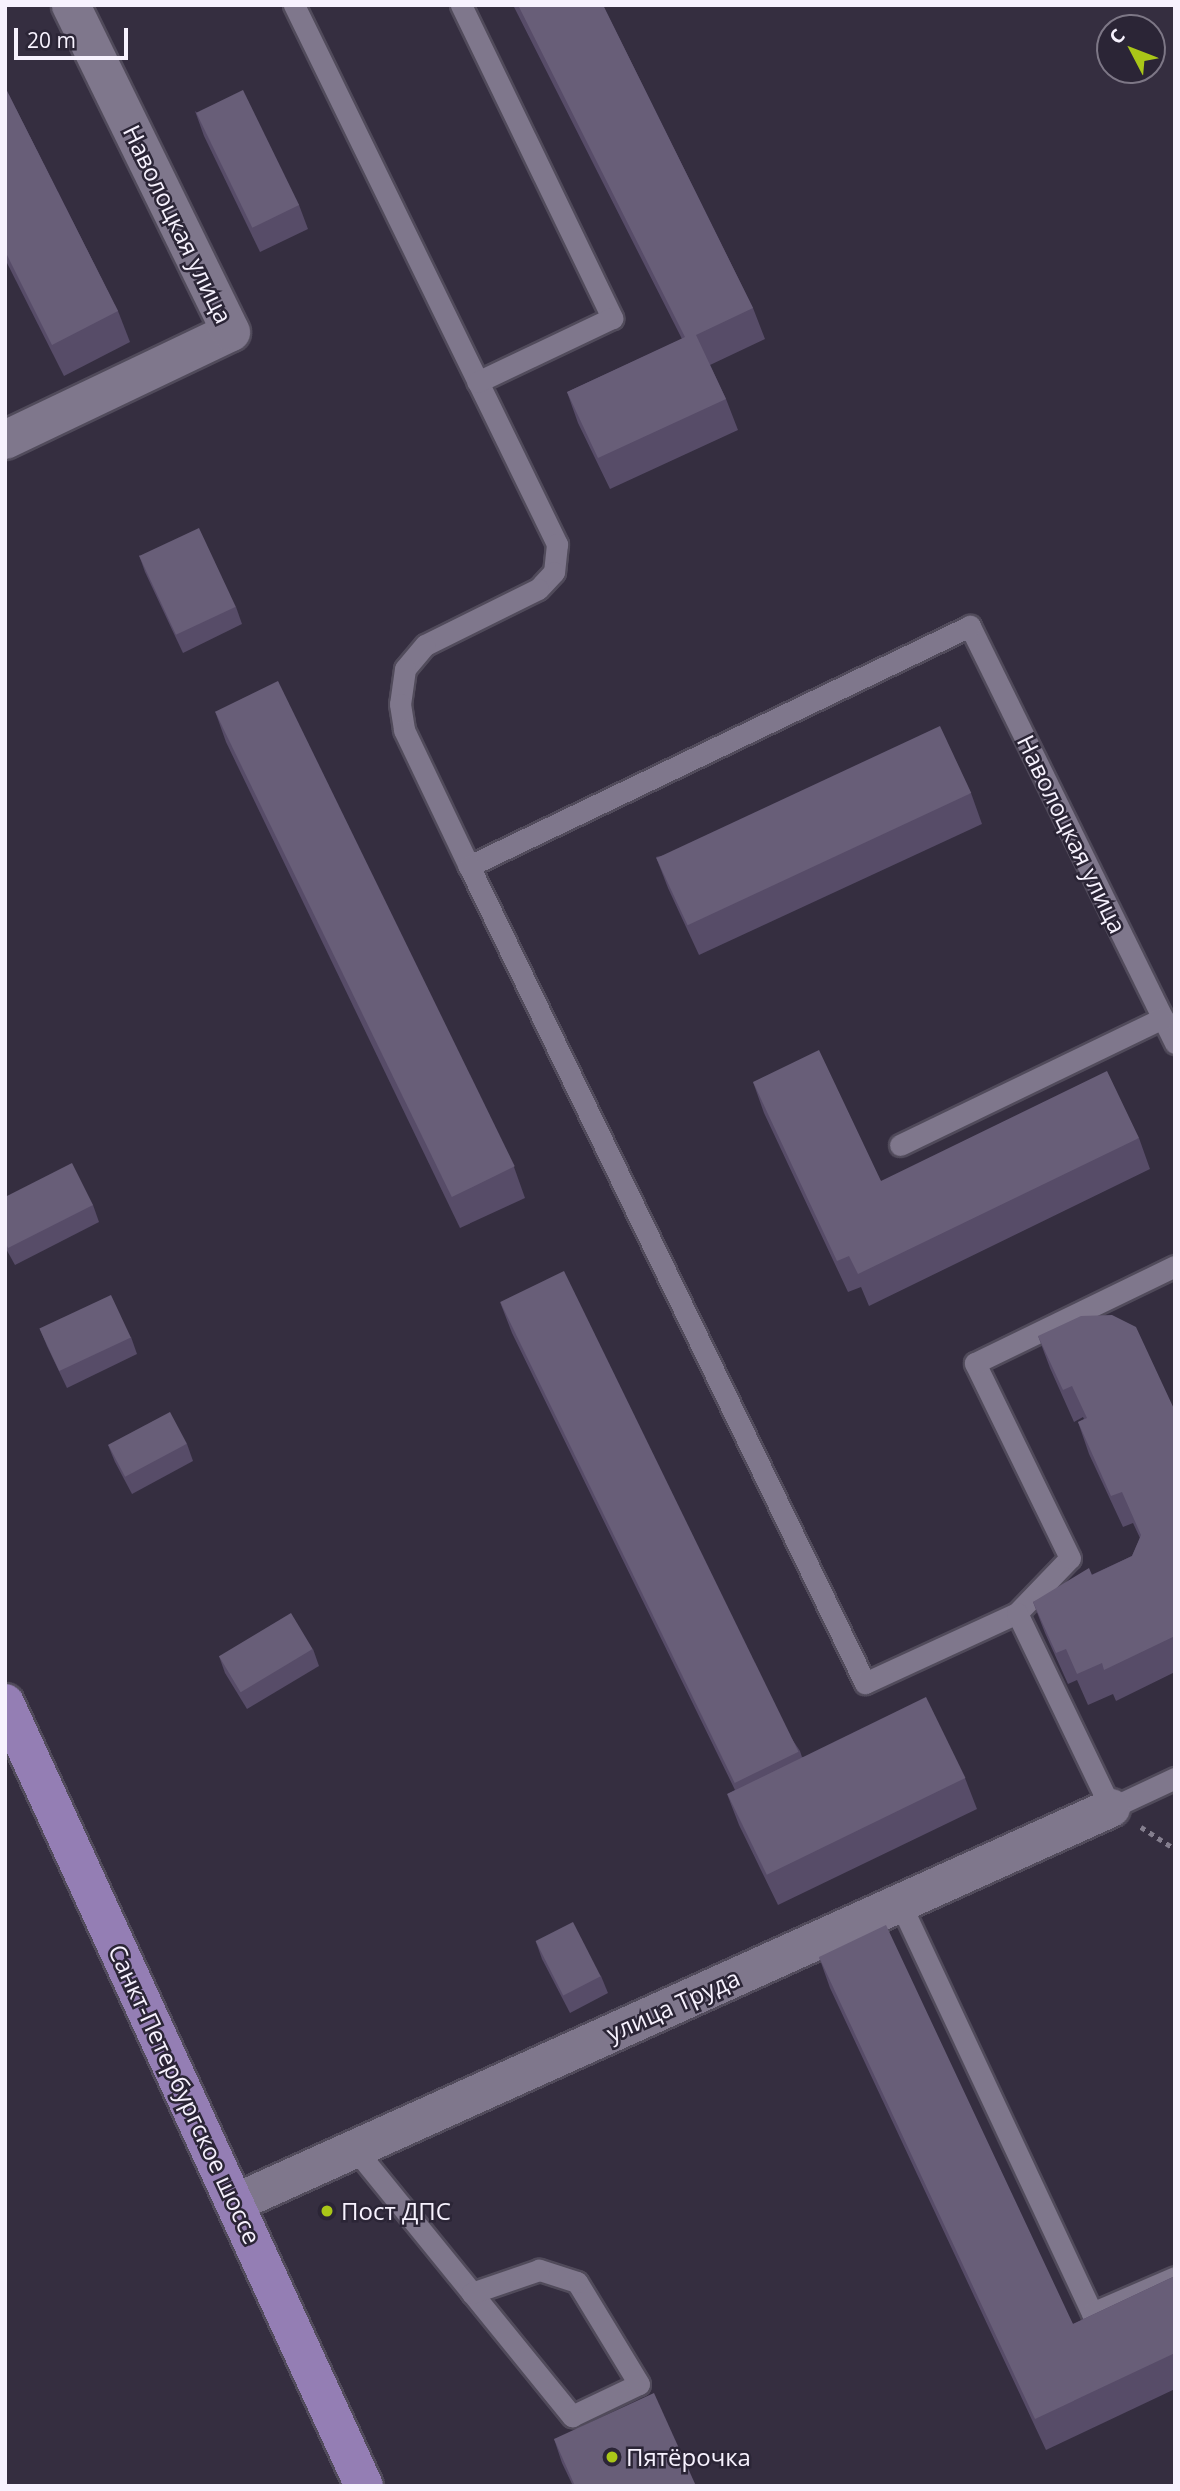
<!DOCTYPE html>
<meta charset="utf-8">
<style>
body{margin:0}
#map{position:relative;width:1180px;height:2491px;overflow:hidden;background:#352e40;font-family:"Open Sans",sans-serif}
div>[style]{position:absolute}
.path>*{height:4.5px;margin-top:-2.25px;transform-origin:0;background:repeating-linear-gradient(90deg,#847e8e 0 5px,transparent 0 10px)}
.roads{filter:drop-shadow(2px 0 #514b5b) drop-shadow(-2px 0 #514b5b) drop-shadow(0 2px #514b5b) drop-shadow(0 -2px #514b5b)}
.service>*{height:21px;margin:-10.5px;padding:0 10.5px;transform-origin:10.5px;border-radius:10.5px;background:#7f778c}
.minor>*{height:38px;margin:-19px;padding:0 19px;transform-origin:19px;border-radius:19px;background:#7f778c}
.primary>*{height:38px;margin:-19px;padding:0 19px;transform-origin:19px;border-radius:19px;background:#947eb4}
.wall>*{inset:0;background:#574c68}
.building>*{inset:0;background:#685e78;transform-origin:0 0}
.dots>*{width:19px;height:19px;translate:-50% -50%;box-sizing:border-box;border:4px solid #2b2536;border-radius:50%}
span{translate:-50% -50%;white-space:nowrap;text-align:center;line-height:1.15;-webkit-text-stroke:5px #2b2536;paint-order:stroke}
.street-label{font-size:24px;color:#f7f2fe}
.poi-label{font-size:24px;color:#f7f2fe}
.left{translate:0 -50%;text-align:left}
.frame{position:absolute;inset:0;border:7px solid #f7f2fe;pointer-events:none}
.north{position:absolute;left:1096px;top:14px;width:70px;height:70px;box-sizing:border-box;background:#2b2536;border:2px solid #7d7786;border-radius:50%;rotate:312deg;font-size:19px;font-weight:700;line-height:28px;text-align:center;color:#f7f2fe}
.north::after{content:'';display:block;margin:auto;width:24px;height:32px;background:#aac718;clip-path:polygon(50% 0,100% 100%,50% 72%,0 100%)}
.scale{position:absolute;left:14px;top:28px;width:114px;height:32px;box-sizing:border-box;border:4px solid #f7f2fe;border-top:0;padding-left:9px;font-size:21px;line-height:24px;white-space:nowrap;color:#f7f2fe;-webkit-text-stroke:5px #2b2536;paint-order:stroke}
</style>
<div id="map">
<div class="path">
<div style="left:1141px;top:1827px;width:40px;rotate:32.9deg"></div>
</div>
<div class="roads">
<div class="service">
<div style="left:294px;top:5px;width:600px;rotate:63.99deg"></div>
<div style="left:557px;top:544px;width:28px;rotate:96deg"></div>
<div style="left:554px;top:572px;width:23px;rotate:133deg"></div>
<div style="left:538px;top:589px;width:126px;rotate:153.6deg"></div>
<div style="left:425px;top:645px;width:31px;rotate:130deg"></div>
<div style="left:405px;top:669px;width:35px;rotate:98deg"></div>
<div style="left:400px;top:704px;width:26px;rotate:81deg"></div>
<div style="left:404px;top:730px;width:151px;rotate:64.5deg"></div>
<div style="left:461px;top:5px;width:348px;rotate:64.2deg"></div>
<div style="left:612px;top:318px;width:149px;rotate:154.6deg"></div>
<div style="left:1175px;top:1043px;width:465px;rotate:-116.2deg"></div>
<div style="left:970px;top:626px;width:556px;rotate:154.4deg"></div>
<div style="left:469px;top:866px;width:908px;rotate:64.14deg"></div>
<div style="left:865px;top:1683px;width:167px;rotate:-24.7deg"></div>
<div style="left:1017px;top:1613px;width:76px;rotate:-46.1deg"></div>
<div style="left:1070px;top:1558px;width:217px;rotate:-116deg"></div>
<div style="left:975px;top:1363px;width:222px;rotate:-25.9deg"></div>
<div style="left:900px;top:1145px;width:292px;rotate:-25.8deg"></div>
<div style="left:1017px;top:1613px;width:216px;rotate:64.3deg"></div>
<div style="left:1111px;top:1808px;width:71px;rotate:-25.1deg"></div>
<div style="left:900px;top:1903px;width:453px;rotate:64.9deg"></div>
<div style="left:1092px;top:2313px;width:90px;rotate:-23.4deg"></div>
<div style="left:355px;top:2149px;width:186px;rotate:50.9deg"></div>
<div style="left:472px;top:2293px;width:159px;rotate:50.9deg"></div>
<div style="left:572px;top:2416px;width:74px;rotate:-25.5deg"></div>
<div style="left:639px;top:2384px;width:119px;rotate:-121.3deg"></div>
<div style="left:577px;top:2282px;width:40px;rotate:-162deg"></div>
<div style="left:539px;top:2270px;width:71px;rotate:161.1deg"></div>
</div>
<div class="minor">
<div style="left:5px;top:440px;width:250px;rotate:-25.5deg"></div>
<div style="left:231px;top:332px;width:364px;rotate:-116.1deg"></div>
<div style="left:235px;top:2203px;width:961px;rotate:-24.27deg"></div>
</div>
<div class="primary">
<div style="left:5px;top:1703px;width:861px;rotate:65.37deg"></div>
</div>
</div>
<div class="wall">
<div style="clip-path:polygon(513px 5px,603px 5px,753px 308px,765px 339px,710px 365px,726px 399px,738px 430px,610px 489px,578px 423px,567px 392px,682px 339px)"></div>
<div style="clip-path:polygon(5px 87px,118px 311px,130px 342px,64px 376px,5px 259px)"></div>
<div style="clip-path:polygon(195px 111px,299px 205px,308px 229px,260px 252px,204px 136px)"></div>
<div style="clip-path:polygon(139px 555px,236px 607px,242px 624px,183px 653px,145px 572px)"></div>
<div style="clip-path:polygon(215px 711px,514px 1167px,525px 1198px,460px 1228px,226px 742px)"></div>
<div style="clip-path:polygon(971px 793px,982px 824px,699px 955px,668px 888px,656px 857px)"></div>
<div style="clip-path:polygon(753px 1082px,881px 1181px,1139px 1138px,1150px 1169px,869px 1306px,861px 1287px,848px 1292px,764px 1113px)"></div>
<div style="clip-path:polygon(5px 1197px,93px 1205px,99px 1222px,15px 1265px,5px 1247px)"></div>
<div style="clip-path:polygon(500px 1302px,800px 1751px,802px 1757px,965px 1778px,977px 1809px,778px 1905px,739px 1825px,727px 1794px,735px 1790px,512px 1333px)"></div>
<div style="clip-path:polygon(40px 1329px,131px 1337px,137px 1354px,67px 1388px,47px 1346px)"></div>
<div style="clip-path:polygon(1038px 1336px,1175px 1411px,1175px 1672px,1116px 1701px,1113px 1694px,1088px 1705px,1077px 1680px,1068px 1684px,1045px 1633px,1033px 1602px,1132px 1556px,1140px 1538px,1133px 1523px,1123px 1527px,1089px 1454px,1078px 1422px,1084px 1419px,1083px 1417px,1074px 1422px,1050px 1368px)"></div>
<div style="clip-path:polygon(187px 1444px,193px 1461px,132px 1494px,115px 1462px,108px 1445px)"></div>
<div style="clip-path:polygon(313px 1649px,319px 1666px,247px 1709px,225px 1673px,219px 1656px)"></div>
<div style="clip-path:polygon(536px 1942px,601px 1976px,608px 1993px,570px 2013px,542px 1959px)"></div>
<div style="clip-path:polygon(819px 1957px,1073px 2324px,1175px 2276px,1175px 2389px,1046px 2450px,830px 1988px)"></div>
<div style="clip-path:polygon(554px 2439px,696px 2486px,573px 2486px,562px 2463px)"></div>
</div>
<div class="building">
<div style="clip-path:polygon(518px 5px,603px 5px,753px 308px,696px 335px,726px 399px,598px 458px,567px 392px,685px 337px)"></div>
<div style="clip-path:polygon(5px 87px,118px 311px,52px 345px,5px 251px)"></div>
<div style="left:243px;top:90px;width:128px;height:52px;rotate:64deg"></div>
<div style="left:199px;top:528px;width:87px;height:66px;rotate:65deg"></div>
<div style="left:278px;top:681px;width:540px;height:70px;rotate:64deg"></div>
<div style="left:940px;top:726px;width:74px;height:313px;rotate:65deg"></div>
<div style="clip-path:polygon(819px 1050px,881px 1181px,1107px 1071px,1139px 1138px,858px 1274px,849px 1256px,837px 1261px,753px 1082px)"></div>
<div style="clip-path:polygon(72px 1163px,93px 1205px,8px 1248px,5px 1242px,5px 1197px)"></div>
<div style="left:564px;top:1271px;width:535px;height:71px;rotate:64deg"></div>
<div style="left:111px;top:1295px;width:47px;height:79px;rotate:65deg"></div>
<div style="clip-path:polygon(1112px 1315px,1136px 1327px,1175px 1411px,1175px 1636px,1104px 1670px,1102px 1663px,1077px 1674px,1066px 1649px,1056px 1653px,1033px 1602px,1089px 1568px,1092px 1575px,1132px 1556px,1141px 1535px,1122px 1492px,1111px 1496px,1078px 1422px,1087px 1418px,1072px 1386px,1063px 1390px,1038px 1336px,1081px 1316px)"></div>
<div style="left:170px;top:1412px;width:36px;height:70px;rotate:62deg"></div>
<div style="left:291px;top:1613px;width:42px;height:84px;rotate:59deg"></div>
<div style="left:926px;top:1697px;width:90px;height:221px;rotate:64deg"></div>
<div style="left:573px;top:1922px;width:61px;height:42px;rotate:63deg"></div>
<div style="clip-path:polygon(886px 1925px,1073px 2324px,1175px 2276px,1175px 2353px,1035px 2419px,819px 1957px)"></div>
<div style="clip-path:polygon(654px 2393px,696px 2486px,575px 2486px,554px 2439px)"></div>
</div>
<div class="dots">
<div style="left:327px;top:2211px;background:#aac718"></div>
<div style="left:612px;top:2457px;background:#aac718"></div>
</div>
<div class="street-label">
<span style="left:178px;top:224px;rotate:64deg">Наволоцкая улица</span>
<span style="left:1072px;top:834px;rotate:64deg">Наволоцкая улица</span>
<span style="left:673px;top:2005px;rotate:-24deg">улица Труда</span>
<span style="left:185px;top:2094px;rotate:65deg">Санкт-Петербургское шоссе</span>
</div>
<div class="poi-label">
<span class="left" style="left:341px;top:2211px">Пост ДПС</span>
<span class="left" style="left:626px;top:2457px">Пятёрочка</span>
</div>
<div class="frame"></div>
<div class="north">С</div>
<div class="scale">20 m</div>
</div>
